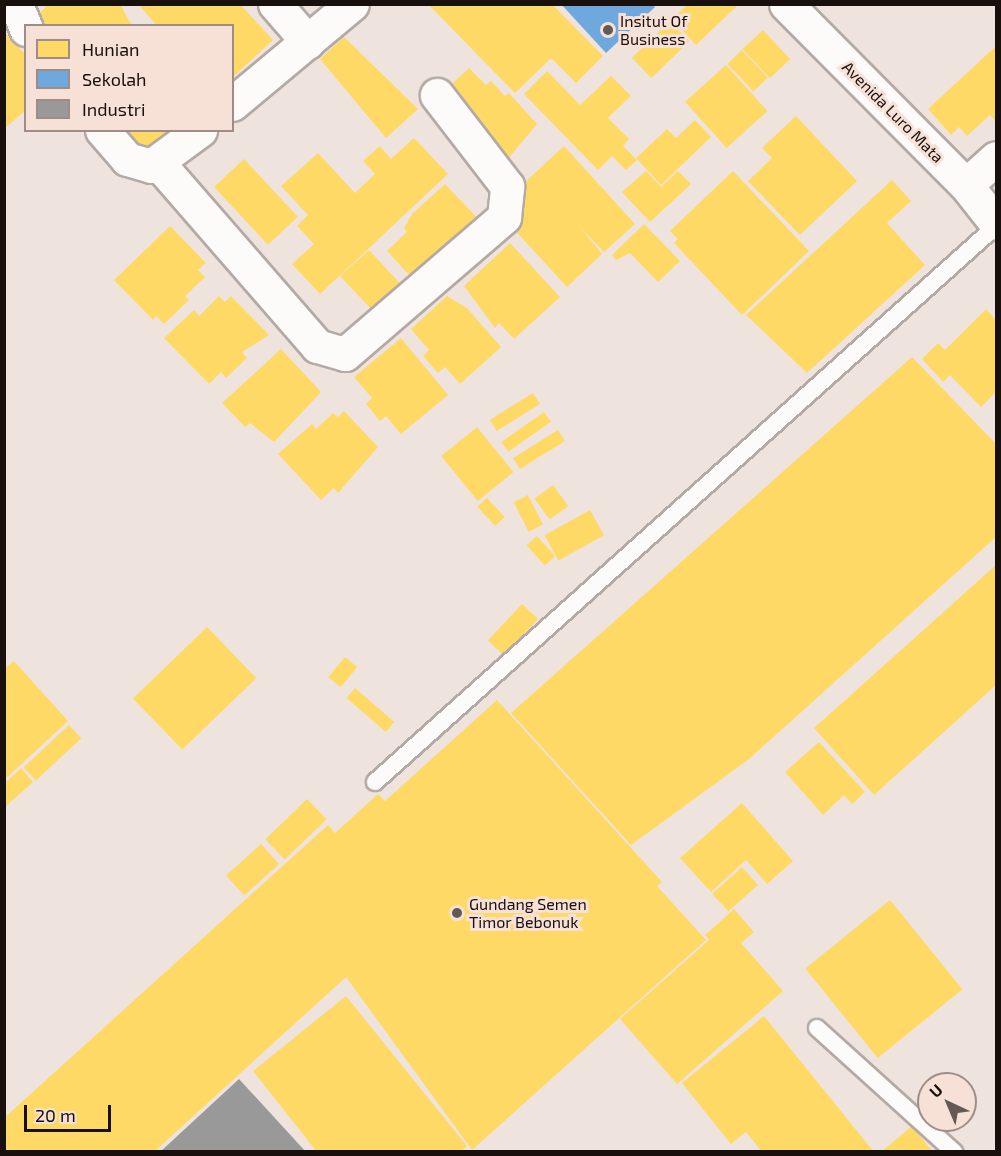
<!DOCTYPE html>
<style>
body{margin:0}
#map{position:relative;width:1001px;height:1156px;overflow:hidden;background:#efe3de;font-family:"Exo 2",sans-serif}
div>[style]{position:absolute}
.homes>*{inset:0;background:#ffd966;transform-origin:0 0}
.schools>*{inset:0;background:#6fa8dc}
.industry>*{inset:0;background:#999}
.roads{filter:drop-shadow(2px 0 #b3aaa5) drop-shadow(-2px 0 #b3aaa5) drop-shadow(0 2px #b3aaa5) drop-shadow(0 -2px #b3aaa5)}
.lane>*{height:16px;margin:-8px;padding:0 8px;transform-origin:8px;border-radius:8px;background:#fdfbfa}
.street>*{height:33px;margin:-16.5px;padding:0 16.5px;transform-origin:16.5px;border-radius:16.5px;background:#fdfbfa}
.secondary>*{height:33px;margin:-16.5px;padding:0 16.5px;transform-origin:16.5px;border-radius:16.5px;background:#fdfbfa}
.dots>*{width:16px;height:16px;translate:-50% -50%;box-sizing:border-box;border:3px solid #f7e0d6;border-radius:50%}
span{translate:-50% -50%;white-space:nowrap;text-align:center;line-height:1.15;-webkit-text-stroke:6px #f7e0d6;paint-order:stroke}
.poi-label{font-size:16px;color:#17100d}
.left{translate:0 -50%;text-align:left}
.street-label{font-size:16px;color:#17100d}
.frame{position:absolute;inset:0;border:6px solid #17100d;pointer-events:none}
.legend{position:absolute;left:24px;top:24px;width:210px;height:108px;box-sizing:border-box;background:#f7e0d6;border:2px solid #9d8d86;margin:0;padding:8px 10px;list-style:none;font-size:18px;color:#17100d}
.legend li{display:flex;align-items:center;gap:12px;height:30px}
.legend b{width:30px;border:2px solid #9d8d86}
.north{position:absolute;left:917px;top:1072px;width:60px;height:60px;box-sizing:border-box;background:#f7e0d6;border:2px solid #9d8d86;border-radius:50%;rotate:316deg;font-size:16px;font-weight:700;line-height:24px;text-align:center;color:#17100d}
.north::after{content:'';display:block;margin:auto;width:21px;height:27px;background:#635a56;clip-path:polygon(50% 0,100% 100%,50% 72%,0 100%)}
.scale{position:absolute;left:24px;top:1105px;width:87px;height:27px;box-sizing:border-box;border:3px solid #17100d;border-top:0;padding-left:8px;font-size:18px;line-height:21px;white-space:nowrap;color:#17100d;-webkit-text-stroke:4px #f7e0d6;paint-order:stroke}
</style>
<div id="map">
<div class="homes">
<div style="clip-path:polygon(48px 4px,120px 4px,132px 26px,28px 26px)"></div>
<div style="clip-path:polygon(138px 4px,240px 4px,273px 40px,232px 78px,232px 26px,157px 26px)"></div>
<div style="clip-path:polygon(428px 4px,552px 4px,603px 56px,576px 83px,551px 58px,515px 93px)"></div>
<div style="clip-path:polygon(688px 4px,739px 4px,696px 45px,672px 19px)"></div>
<div style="left:670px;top:21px;width:28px;height:53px;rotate:46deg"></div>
<div style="left:763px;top:30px;width:40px;height:28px;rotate:47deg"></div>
<div style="clip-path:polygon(4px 32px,26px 55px,26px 110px,4px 129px)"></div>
<div style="clip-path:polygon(344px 37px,418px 109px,386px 138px,320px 59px)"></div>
<div style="clip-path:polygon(996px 46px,996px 122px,990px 115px,967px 136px,959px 127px,951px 135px,928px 109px)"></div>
<div style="left:742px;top:50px;width:38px;height:20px;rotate:47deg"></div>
<div style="left:726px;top:65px;width:62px;height:55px;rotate:48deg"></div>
<div style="clip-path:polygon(469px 68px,486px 85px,491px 81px,505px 96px,509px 93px,537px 124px,501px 167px,440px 95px)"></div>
<div style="clip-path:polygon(547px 71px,580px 105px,611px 76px,631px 96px,608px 118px,629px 139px,623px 146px,637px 160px,626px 170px,612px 156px,598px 170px,524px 94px)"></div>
<div style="clip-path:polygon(796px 116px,857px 181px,800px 235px,748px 181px,772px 158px,762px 148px)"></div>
<div style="clip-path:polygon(695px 120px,711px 137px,661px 185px,636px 158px,667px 129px,676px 138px)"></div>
<div style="clip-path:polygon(109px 130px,174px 130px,139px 163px)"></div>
<div style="clip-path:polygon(414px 138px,448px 174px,320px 294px,292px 264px,314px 244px,297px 226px,308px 215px,281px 186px,318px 153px,355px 193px,375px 174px,363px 161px,380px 146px,391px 159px)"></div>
<div style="clip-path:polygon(564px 146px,635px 224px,604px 252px,580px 227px,602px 254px,567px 287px,510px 225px,524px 212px,510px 196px)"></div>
<div style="left:244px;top:159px;width:79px;height:41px;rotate:47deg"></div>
<div style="clip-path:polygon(646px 171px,661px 187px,678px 171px,691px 184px,650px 222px,622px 192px)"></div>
<div style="clip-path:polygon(733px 171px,809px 251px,742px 315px,674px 243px,678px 239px,670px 231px)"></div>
<div style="clip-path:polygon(892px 180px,911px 201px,887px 223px,925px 265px,807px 373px,746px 315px)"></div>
<div style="clip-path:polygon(445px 184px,483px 224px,414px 280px,387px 251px,407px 232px,404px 228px,412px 214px)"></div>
<div style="clip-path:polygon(644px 224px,680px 261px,658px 282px,630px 253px,616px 260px,612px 255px)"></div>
<div style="clip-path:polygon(170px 226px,206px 263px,198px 270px,205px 277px,185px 296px,189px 300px,164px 324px,156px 316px,153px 320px,114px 280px)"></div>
<div style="clip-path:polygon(510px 243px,560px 297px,514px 339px,499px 323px,495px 328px,464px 286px)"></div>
<div style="clip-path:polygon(369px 250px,410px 294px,387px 316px,376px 305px,371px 309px,340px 276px)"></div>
<div style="clip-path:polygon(219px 296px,225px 302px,231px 296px,269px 335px,242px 352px,247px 358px,226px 378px,221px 372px,209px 384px,164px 338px,194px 310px,199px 316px)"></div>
<div style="clip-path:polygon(447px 296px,467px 308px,501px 347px,460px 384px,445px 367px,438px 373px,423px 356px,429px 350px,411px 329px)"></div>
<div style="clip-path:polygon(986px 309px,996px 320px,996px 392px,981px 407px,950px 375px,943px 382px,922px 359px,938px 343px,945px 350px)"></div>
<div style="clip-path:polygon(401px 338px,448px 395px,401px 434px,386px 416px,380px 421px,366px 404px,372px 398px,354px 377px)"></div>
<div style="clip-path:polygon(281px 349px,321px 392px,274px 442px,250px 423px,245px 427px,222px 403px)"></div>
<div style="clip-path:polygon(912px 357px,996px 444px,996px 537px,749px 759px,631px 845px,511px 713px)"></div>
<div style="left:533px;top:393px;width:13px;height:51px;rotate:58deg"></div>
<div style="clip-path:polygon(344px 411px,378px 447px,338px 493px,334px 488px,321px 500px,278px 454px,312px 424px,316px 429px,333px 413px,338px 417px)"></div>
<div style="left:544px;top:412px;width:12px;height:52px;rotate:55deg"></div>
<div style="left:477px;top:427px;width:58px;height:46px;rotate:51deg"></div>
<div style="left:558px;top:430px;width:13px;height:53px;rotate:58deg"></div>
<div style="left:553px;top:485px;width:26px;height:23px;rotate:54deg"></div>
<div style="left:528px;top:495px;width:33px;height:16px;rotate:63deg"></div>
<div style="left:487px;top:498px;width:26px;height:13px;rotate:47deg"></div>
<div style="left:590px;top:510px;width:29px;height:52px;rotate:61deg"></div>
<div style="left:537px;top:536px;width:27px;height:14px;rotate:48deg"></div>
<div style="clip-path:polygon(996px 565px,996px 685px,874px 795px,814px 728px)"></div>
<div style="left:522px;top:604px;width:22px;height:50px;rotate:43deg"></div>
<div style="left:207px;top:627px;width:71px;height:103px;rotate:46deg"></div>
<div style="left:345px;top:657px;width:16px;height:26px;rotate:40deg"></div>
<div style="clip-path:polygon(14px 661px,68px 721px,4px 780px,4px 669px)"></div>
<div style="left:355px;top:688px;width:52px;height:13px;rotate:41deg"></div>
<div style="clip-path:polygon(497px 700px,662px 882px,657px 886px,706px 940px,472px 1150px,346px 977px,154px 1152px,4px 1152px,4px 1118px,328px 825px,335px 833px,378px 794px,385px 801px)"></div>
<div style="left:69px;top:725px;width:18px;height:62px;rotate:47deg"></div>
<div style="clip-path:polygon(819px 742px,865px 792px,852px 804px,844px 795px,823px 815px,785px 772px)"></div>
<div style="clip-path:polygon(21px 768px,33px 782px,4px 808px,4px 784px)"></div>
<div style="left:307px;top:799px;width:28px;height:58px;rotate:46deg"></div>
<div style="clip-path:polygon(742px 803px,793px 861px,767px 884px,746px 860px,711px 892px,680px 858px)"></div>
<div style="left:261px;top:844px;width:27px;height:47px;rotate:48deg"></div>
<div style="left:742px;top:867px;width:24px;height:40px;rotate:48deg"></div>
<div style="left:890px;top:900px;width:115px;height:109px;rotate:51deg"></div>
<div style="clip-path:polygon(734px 909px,754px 932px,741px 943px,783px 991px,677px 1084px,620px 1019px,709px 940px,705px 935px)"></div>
<div style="clip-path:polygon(346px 996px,467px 1146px,460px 1152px,317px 1152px,253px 1071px)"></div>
<div style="clip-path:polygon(764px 1016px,874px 1152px,762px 1152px,746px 1132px,731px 1144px,682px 1083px)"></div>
<div style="clip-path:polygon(912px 1126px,933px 1152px,881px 1152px)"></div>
</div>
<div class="schools">
<div style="clip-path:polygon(561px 4px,652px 4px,655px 7px,606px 53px)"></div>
</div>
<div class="industry">
<div style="clip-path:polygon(239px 1079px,306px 1152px,160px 1152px)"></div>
</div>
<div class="roads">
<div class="lane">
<div style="left:375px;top:782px;width:834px;rotate:-41.84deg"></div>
<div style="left:817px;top:1028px;width:185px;rotate:42.1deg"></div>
</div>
<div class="street">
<div style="left:16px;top:4px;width:27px;rotate:68deg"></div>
<div style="left:275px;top:4px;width:50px;rotate:49deg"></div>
<div style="left:232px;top:104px;width:156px;rotate:-39.8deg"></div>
<div style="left:102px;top:130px;width:38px;rotate:49deg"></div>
<div style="left:127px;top:159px;width:25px;rotate:16deg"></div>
<div style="left:151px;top:166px;width:61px;rotate:-36.3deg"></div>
<div style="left:159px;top:164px;width:241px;rotate:49deg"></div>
<div style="left:317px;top:346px;width:29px;rotate:16deg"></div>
<div style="left:345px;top:354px;width:210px;rotate:-40.7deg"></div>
<div style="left:504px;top:217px;width:31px;rotate:-84deg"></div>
<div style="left:507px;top:186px;width:115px;rotate:-127.6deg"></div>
<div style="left:966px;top:185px;width:40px;rotate:-42deg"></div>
</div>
<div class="secondary">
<div style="left:786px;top:4px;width:255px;rotate:45.2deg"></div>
<div style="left:966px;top:185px;width:48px;rotate:51.7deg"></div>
</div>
</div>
<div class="dots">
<div style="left:608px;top:30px;background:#635a56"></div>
<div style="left:457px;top:913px;background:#635a56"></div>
</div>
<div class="poi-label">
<span class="left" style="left:620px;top:30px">Insitut Of<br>Business</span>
<span class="left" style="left:469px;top:913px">Gundang Semen<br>Timor Bebonuk</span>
</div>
<div class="street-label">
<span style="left:893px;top:112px;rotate:45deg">Avenida Luro Mata</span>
</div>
<div class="frame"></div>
<ul class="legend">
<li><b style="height:16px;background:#ffd966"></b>Hunian</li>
<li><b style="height:16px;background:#6fa8dc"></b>Sekolah</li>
<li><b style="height:16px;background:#999"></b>Industri</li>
</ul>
<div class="north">U</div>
<div class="scale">20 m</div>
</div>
